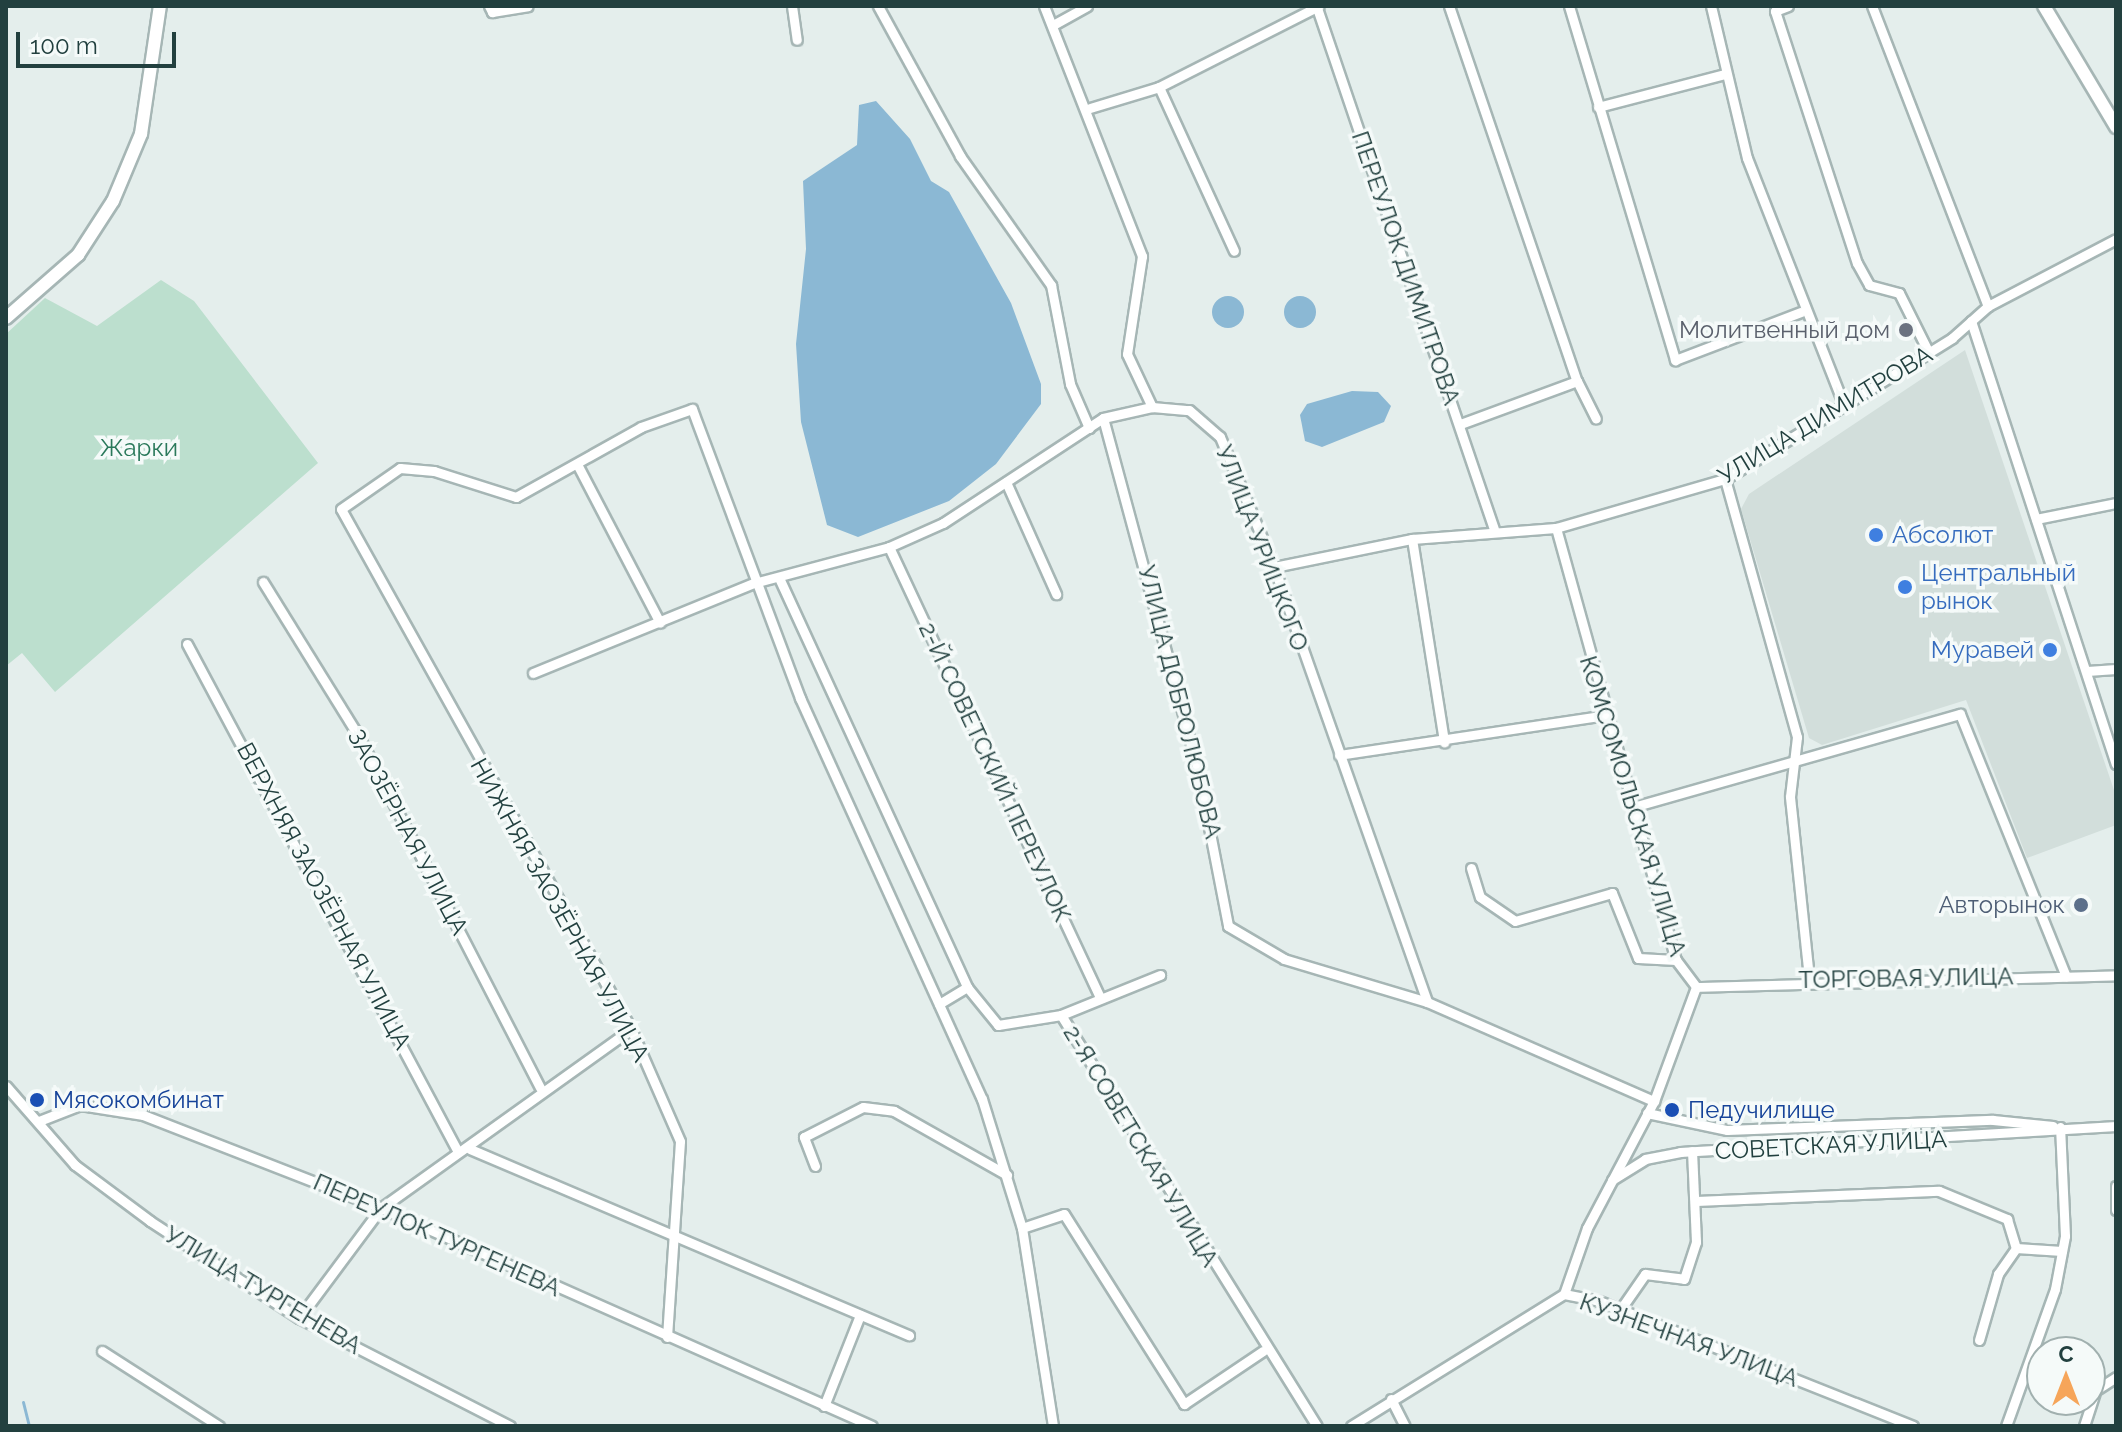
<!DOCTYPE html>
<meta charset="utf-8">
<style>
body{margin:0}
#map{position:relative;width:2122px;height:1432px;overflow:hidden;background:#e4eeec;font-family:Raleway,sans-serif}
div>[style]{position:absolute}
.built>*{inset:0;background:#d2dedb}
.green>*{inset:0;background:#bcdfce}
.water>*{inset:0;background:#8bb8d4}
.round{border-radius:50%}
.stream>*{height:3px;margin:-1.5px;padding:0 1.5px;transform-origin:1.5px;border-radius:1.5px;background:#8bb8d4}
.roads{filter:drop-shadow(2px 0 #a6b6b5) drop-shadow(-2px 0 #a6b6b5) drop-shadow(0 2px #a6b6b5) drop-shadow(0 -2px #a6b6b5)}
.street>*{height:9px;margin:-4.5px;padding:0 4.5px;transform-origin:4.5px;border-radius:4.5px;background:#fff}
.secondary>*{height:12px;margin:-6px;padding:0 6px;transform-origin:6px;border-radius:6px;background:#fff}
.dots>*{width:22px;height:22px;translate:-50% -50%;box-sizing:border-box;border:4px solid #f5faf9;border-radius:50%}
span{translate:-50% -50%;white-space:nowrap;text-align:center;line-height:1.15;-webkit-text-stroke:7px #f5faf9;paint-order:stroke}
.street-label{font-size:24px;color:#22403f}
.worship-label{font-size:24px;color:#5b616d}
.right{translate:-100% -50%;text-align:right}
.park-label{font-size:24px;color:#2b795b}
.shop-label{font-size:24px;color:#366cbe}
.left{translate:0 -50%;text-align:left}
.service-label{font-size:24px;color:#4e5e75}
.transit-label{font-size:24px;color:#164399}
.frame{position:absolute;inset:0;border:8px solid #22403f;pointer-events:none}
.north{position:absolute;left:2026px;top:1336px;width:80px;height:80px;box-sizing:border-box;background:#f5faf9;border:2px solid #a1b0af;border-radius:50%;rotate:0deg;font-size:22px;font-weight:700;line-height:32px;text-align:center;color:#22403f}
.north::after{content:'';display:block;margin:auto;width:28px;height:36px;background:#f6a55a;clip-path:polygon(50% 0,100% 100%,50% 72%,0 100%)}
.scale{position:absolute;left:16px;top:32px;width:160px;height:36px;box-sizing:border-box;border:4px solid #22403f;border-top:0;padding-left:10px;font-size:24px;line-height:28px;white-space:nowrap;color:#22403f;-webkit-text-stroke:6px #f5faf9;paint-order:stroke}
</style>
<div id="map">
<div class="built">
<div style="clip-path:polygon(1965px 350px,2116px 796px,2116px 825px,2027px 858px,1966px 700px,1822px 745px,1809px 738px,1741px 509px,1749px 494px)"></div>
</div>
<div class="green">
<div style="clip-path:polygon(161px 280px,194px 301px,318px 463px,55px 692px,22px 653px,6px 666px,6px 334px,45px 298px,97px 326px)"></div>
</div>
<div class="water">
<div style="clip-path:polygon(876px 101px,910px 139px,931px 181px,949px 192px,1011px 303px,1041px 384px,1041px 404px,996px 464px,949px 501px,858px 537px,827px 525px,801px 422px,796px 344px,806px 249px,803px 181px,857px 145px,859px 105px)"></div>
<div class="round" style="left:1284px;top:296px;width:32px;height:32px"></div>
<div class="round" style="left:1212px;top:296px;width:32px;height:32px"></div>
<div style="clip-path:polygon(1352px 391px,1378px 392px,1391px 406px,1384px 422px,1322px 447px,1305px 441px,1300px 415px,1307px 404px)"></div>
</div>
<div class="stream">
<div style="left:23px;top:1402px;width:25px;rotate:76deg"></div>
</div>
<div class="roads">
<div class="street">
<div style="left:489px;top:6px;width:7px;rotate:63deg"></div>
<div style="left:492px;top:12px;width:36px;rotate:-9deg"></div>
<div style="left:792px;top:6px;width:34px;rotate:82deg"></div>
<div style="left:878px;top:6px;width:171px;rotate:61.3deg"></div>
<div style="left:960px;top:156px;width:158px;rotate:54.8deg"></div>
<div style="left:1051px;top:285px;width:101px;rotate:79.1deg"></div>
<div style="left:1070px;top:384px;width:48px;rotate:66.6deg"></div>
<div style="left:1044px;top:6px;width:269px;rotate:68.6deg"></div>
<div style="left:1142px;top:256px;width:99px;rotate:98.7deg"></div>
<div style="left:1127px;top:354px;width:59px;rotate:64.7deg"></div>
<div style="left:1152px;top:407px;width:37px;rotate:5deg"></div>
<div style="left:1189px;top:410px;width:41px;rotate:41.1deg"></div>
<div style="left:1220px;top:437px;width:141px;rotate:67.4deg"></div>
<div style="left:1274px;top:567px;width:461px;rotate:70.6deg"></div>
<div style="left:1449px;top:6px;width:396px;rotate:71.2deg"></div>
<div style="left:1577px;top:381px;width:125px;rotate:159.8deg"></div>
<div style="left:1569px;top:6px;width:370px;rotate:73.3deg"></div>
<div style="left:1675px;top:360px;width:135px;rotate:-20.9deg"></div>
<div style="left:1711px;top:6px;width:156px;rotate:76.7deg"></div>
<div style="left:1747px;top:158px;width:266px;rotate:68.6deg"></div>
<div style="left:1788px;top:6px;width:14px;rotate:159deg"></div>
<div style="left:1775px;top:11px;width:265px;rotate:72deg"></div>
<div style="left:1857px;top:263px;width:25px;rotate:61deg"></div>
<div style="left:1869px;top:285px;width:31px;rotate:15deg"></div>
<div style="left:1899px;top:293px;width:67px;rotate:63.4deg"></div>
<div style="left:1872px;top:6px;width:322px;rotate:68.9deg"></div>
<div style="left:1317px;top:8px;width:550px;rotate:71.24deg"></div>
<div style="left:1053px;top:25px;width:39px;rotate:-29deg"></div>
<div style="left:1159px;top:87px;width:180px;rotate:65.4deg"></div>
<div style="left:1598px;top:107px;width:131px;rotate:-14.6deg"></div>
<div style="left:1090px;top:108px;width:72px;rotate:-16.9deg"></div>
<div style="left:1159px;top:87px;width:179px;rotate:-26.9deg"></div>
<div style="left:1971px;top:321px;width:466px;rotate:71.9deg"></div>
<div style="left:1577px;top:381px;width:42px;rotate:63.4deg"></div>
<div style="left:1103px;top:418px;width:366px;rotate:74.9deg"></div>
<div style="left:1198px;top:771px;width:158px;rotate:79deg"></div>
<div style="left:1228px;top:926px;width:65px;rotate:30.5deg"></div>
<div style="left:1284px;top:959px;width:149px;rotate:16.7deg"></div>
<div style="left:1427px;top:1002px;width:248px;rotate:23.6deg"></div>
<div style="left:577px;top:464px;width:179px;rotate:62.4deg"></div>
<div style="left:1725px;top:479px;width:268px;rotate:74.4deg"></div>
<div style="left:1797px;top:737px;width:60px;rotate:96.7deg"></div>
<div style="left:1790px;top:797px;width:182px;rotate:84deg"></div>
<div style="left:1006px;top:482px;width:123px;rotate:65.9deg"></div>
<div style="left:2036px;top:519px;width:82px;rotate:-11.3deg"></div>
<div style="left:1556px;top:528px;width:448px;rotate:74.5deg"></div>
<div style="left:1676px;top:960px;width:34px;rotate:53deg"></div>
<div style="left:1696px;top:987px;width:121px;rotate:110.2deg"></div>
<div style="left:1654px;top:1101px;width:144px;rotate:117.8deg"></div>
<div style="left:1587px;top:1228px;width:70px;rotate:109.2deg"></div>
<div style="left:1412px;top:539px;width:206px;rotate:81deg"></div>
<div style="left:889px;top:547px;width:497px;rotate:64.9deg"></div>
<div style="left:1274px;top:567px;width:141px;rotate:-11.5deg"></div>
<div style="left:1412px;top:539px;width:144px;rotate:-4.4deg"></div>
<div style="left:1556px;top:528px;width:176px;rotate:-16.2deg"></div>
<div style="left:1725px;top:479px;width:267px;rotate:-31.8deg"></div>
<div style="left:1952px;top:338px;width:48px;rotate:-41.6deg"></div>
<div style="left:1988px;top:306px;width:144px;rotate:-27.6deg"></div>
<div style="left:780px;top:580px;width:448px;rotate:65.3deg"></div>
<div style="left:967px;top:987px;width:49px;rotate:50.8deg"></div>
<div style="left:998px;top:1025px;width:64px;rotate:-9deg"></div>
<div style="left:1061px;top:1015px;width:484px;rotate:58.1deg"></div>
<div style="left:263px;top:582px;width:180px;rotate:58.2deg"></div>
<div style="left:358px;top:735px;width:397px;rotate:62.7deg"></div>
<div style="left:187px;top:644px;width:574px;rotate:61.92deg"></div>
<div style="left:2087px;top:671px;width:29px;rotate:-4deg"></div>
<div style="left:533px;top:673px;width:239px;rotate:-22.2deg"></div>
<div style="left:754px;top:583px;width:140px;rotate:-14.9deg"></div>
<div style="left:889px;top:547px;width:59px;rotate:-24deg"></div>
<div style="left:943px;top:523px;width:191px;rotate:-33.3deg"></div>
<div style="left:1103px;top:418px;width:50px;rotate:-12.7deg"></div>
<div style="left:1339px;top:755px;width:272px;rotate:-8.5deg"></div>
<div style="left:1633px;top:807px;width:340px;rotate:-15.9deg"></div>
<div style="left:1960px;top:714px;width:283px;rotate:68deg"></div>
<div style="left:1471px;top:868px;width:30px;rotate:73deg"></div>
<div style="left:1480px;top:897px;width:42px;rotate:34.4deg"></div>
<div style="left:1515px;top:921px;width:101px;rotate:-16.1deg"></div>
<div style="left:1612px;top:893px;width:70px;rotate:68.2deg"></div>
<div style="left:1638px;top:958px;width:38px;rotate:3deg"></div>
<div style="left:1696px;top:987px;width:420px;rotate:-1.6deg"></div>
<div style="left:939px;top:1004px;width:33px;rotate:-31deg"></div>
<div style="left:1061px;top:1015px;width:107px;rotate:-22deg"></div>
<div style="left:6px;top:1086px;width:105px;rotate:48.9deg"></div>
<div style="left:75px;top:1165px;width:94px;rotate:36.7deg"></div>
<div style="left:150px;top:1221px;width:178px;rotate:33.1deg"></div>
<div style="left:299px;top:1318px;width:237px;rotate:27.1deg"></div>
<div style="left:1647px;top:1113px;width:82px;rotate:12deg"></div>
<div style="left:1727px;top:1130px;width:266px;rotate:-2.2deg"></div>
<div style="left:1993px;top:1120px;width:60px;rotate:5.7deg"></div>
<div style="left:39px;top:1121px;width:44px;rotate:-21.3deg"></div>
<div style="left:80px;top:1105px;width:64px;rotate:9deg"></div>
<div style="left:143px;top:1115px;width:256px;rotate:21.3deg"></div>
<div style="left:381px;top:1208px;width:537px;rotate:23.94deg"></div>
<div style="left:470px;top:1149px;width:477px;rotate:23deg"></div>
<div style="left:815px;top:1166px;width:31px;rotate:-111deg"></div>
<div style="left:804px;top:1137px;width:66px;rotate:-27deg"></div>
<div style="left:863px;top:1107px;width:31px;rotate:7deg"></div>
<div style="left:894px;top:1111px;width:130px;rotate:29.5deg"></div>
<div style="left:1612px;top:1180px;width:39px;rotate:-32deg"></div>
<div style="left:1645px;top:1159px;width:36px;rotate:-11deg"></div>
<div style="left:1680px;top:1152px;width:437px;rotate:-3.4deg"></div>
<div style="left:2116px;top:1186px;width:24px;rotate:90deg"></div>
<div style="left:1696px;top:1201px;width:243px;rotate:-2.4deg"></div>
<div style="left:1939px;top:1191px;width:74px;rotate:22.4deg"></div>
<div style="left:2007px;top:1219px;width:30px;rotate:73deg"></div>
<div style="left:2016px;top:1248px;width:46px;rotate:3.7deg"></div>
<div style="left:1022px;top:1228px;width:44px;rotate:-18.4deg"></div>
<div style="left:1064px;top:1214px;width:225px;rotate:57.7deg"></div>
<div style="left:1184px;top:1404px;width:95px;rotate:-33.9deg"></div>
<div style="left:1620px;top:1310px;width:44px;rotate:-55.2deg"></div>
<div style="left:1645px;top:1274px;width:39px;rotate:7deg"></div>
<div style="left:1684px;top:1279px;width:39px;rotate:-72deg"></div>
<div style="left:1696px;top:1242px;width:91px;rotate:-92.5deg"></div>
<div style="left:299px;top:1318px;width:137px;rotate:-53.3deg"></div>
<div style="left:381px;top:1208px;width:307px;rotate:-35.6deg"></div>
<div style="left:667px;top:1337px;width:196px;rotate:-86.2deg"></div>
<div style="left:680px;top:1141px;width:122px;rotate:-113.6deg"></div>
<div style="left:631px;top:1029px;width:595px;rotate:-119.15deg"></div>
<div style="left:341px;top:509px;width:72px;rotate:-34.8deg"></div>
<div style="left:400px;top:468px;width:34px;rotate:5deg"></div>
<div style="left:434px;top:471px;width:86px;rotate:17.6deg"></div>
<div style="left:516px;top:497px;width:143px;rotate:-29.2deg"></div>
<div style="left:641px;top:427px;width:54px;rotate:-19.4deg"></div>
<div style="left:692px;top:409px;width:309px;rotate:69.5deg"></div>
<div style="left:800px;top:698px;width:440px;rotate:65.6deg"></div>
<div style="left:982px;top:1099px;width:135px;rotate:72.8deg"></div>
<div style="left:1022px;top:1228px;width:200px;rotate:81.1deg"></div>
<div style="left:1979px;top:1340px;width:69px;rotate:-73.9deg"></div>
<div style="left:1998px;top:1274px;width:32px;rotate:-55deg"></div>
<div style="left:102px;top:1351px;width:139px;rotate:32.7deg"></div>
<div style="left:1391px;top:1399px;width:30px;rotate:63deg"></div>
<div style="left:824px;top:1406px;width:98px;rotate:-68.4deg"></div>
<div style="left:1351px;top:1426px;width:251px;rotate:-31.8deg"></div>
<div style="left:1564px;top:1294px;width:36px;rotate:11deg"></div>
<div style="left:1599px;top:1301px;width:338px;rotate:21.7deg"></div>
<div style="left:2006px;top:1426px;width:145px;rotate:-70.3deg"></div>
<div style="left:2055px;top:1289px;width:54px;rotate:-79.3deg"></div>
<div style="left:2065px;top:1236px;width:109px;rotate:-92.6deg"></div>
<div style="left:2084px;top:1426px;width:38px;rotate:-72deg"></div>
<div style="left:2096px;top:1390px;width:24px;rotate:-33deg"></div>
</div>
<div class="secondary">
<div style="left:2044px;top:6px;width:141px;rotate:59.2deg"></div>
<div style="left:6px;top:318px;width:96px;rotate:-41.2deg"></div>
<div style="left:78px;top:255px;width:64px;rotate:-57.1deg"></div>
<div style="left:113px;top:201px;width:73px;rotate:-67.3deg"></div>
<div style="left:141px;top:134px;width:129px;rotate:-81.6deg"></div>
</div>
</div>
<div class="dots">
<div style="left:1906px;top:330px;background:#6b7280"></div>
<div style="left:1876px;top:535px;background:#3f7fe0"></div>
<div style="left:1905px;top:587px;background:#3f7fe0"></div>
<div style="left:2050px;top:650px;background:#3f7fe0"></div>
<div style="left:2081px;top:905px;background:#5c6f8a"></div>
<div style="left:37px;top:1100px;background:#1a4fb4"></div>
<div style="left:1672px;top:1110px;background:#1a4fb4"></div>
</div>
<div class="street-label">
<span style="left:1406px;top:268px;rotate:71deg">ПЕРЕУЛОК ДИМИТРОВА</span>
<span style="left:1825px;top:415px;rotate:-31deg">УЛИЦА ДИМИТРОВА</span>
<span style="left:1262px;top:548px;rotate:69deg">УЛИЦА УРИЦКОГО</span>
<span style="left:1180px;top:702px;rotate:76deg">УЛИЦА ДОБРОЛЮБОВА</span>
<span style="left:995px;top:772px;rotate:65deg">2-Й СОВЕТСКИЙ ПЕРЕУЛОК</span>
<span style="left:1633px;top:806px;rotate:73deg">КОМСОМОЛЬСКАЯ УЛИЦА</span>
<span style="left:408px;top:832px;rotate:62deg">ЗАОЗЁРНАЯ УЛИЦА</span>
<span style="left:324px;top:896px;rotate:62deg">ВЕРХНЯЯ ЗАОЗЁРНАЯ УЛИЦА</span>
<span style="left:560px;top:910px;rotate:61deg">НИЖНЯЯ ЗАОЗЁРНАЯ УЛИЦА</span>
<span style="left:1906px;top:978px;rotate:-1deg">ТОРГОВАЯ УЛИЦА</span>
<span style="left:1831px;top:1145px;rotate:-3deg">СОВЕТСКАЯ УЛИЦА</span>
<span style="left:1141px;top:1146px;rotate:59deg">2-Я СОВЕТСКАЯ УЛИЦА</span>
<span style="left:437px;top:1235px;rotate:24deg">ПЕРЕУЛОК ТУРГЕНЕВА</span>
<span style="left:263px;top:1290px;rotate:31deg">УЛИЦА ТУРГЕНЕВА</span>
<span style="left:1689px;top:1340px;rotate:20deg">КУЗНЕЧНАЯ УЛИЦА</span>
</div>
<div class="worship-label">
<span class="right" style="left:1890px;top:330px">Молитвенный дом</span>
</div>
<div class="park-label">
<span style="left:139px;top:448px">Жарки</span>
</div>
<div class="shop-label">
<span class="left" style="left:1892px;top:535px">Абсолют</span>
<span class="left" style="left:1921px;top:587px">Центральный<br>рынок</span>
<span class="right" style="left:2034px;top:650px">Муравей</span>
</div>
<div class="service-label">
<span class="right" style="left:2065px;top:905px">Авторынок</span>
</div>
<div class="transit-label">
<span class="left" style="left:53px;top:1100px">Мясокомбинат</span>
<span class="left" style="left:1688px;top:1110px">Педучилище</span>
</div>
<div class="frame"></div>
<div class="north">С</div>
<div class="scale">100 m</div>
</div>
